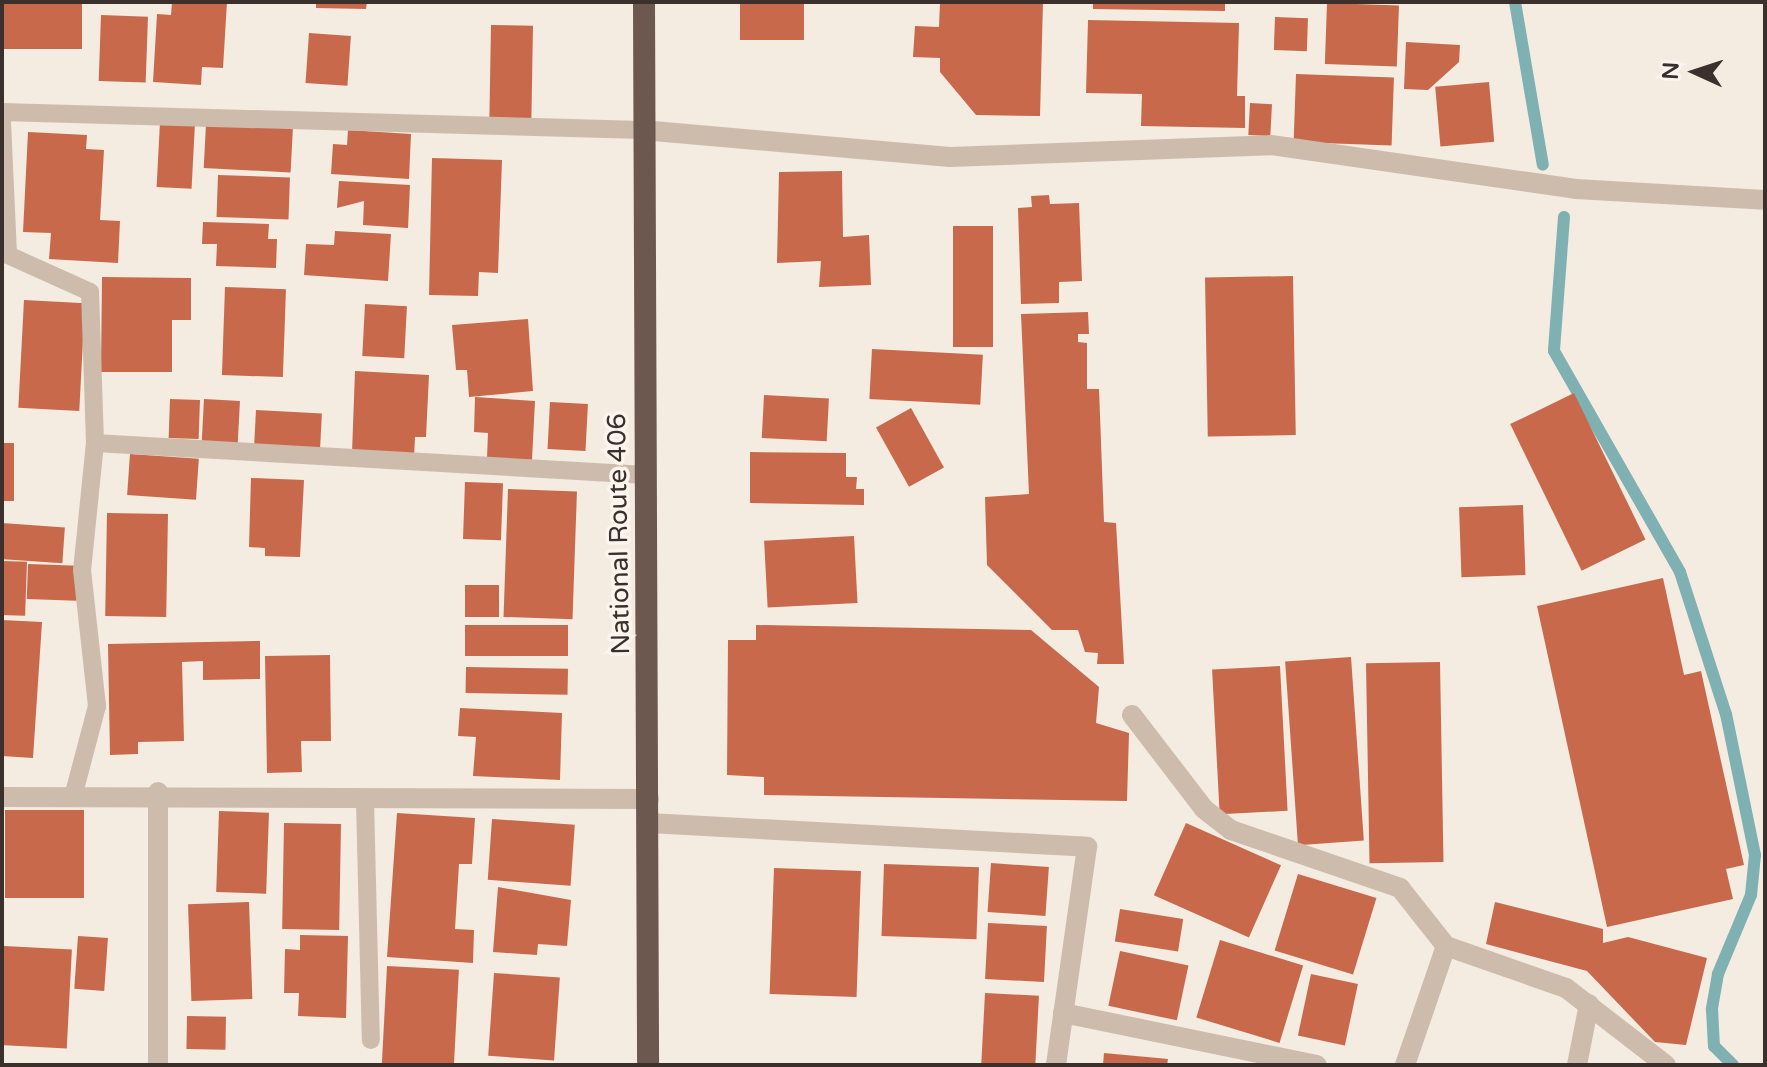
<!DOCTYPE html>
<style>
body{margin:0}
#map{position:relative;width:1767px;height:1067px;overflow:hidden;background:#f4ebe1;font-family:"Varela Round",sans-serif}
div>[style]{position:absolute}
.stream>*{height:12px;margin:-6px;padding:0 6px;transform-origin:6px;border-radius:6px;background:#7fb0b2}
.building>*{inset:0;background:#c8694b;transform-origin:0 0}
.service>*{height:18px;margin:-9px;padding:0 9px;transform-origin:9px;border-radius:9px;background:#cdbbac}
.minor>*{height:20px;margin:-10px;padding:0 10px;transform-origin:10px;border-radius:10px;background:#cdbbac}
.trunk>*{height:22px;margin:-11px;padding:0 11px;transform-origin:11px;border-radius:11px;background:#6c584f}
span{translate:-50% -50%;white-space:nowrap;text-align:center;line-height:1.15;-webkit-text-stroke:7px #fbf5ee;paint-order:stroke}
.street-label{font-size:26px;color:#3b302b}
.frame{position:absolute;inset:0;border:4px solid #3b302b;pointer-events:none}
.north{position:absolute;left:1655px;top:32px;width:80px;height:80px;-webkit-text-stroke:6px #fbf5ee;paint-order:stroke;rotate:273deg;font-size:22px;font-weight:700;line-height:32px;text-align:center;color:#3b302b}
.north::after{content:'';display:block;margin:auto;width:28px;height:36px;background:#3b302b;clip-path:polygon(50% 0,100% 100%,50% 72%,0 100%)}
</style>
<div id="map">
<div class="stream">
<div style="left:1515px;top:2px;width:165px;rotate:80.3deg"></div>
<div style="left:1564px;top:217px;width:134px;rotate:94.3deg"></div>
<div style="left:1554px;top:351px;width:254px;rotate:60.3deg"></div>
<div style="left:1680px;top:572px;width:149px;rotate:72.1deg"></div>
<div style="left:1726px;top:714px;width:144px;rotate:78.4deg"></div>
<div style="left:1755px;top:855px;width:40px;rotate:95.7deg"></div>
<div style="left:1751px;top:895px;width:86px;rotate:112.7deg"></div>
<div style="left:1718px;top:974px;width:36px;rotate:100deg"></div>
<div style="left:1712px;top:1009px;width:37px;rotate:87deg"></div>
<div style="left:1714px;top:1046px;width:27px;rotate:45deg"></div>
</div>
<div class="building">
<div style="left:2px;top:2px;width:80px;height:47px"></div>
<div style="clip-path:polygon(172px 2px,227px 2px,223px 68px,202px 67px,201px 85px,153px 82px,157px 14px,171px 15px)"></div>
<div style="clip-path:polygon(316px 2px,367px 2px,366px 9px,316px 8px)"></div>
<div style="left:740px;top:2px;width:64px;height:38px"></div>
<div style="clip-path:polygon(940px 2px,1043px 2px,1040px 116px,976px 115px,940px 72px,940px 58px,913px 57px,915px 26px,939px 27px)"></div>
<div style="clip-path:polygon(1093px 2px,1225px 2px,1225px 11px,1093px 9px)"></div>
<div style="left:1327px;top:3px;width:72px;height:61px;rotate:2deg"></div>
<div style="left:101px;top:15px;width:47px;height:66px;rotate:2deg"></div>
<div style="left:1275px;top:17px;width:33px;height:33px;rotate:2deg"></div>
<div style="clip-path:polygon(1088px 20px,1239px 23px,1237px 96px,1245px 96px,1245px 128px,1141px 126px,1142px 94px,1086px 93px)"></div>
<div style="left:491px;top:25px;width:42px;height:93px;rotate:1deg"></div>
<div style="left:309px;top:33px;width:42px;height:50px;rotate:4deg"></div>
<div style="clip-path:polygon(1406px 42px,1460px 45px,1459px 62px,1428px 90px,1404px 89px)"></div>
<div style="left:1296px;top:74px;width:98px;height:68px;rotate:2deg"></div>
<div style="left:1489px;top:82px;width:60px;height:54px;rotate:85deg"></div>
<div style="left:1250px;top:103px;width:22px;height:32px;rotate:3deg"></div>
<div style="left:160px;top:122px;width:35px;height:65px;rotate:3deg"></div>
<div style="left:206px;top:124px;width:87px;height:44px;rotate:3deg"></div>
<div style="clip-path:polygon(348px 130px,411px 134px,409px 179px,331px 174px,333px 144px,347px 145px)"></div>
<div style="clip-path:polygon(28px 132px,87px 135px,86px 149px,104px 150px,100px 220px,120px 221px,118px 263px,49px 259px,51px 233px,23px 232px)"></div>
<div style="clip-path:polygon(432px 158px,502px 160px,498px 273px,479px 272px,478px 296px,429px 295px)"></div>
<div style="clip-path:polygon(842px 171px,843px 237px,869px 235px,871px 285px,819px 287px,821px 261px,777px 263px,779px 172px)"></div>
<div style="left:218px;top:175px;width:72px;height:42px;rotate:2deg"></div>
<div style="clip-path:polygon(339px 181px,410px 185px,408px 228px,363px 225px,364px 201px,337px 208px)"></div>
<div style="clip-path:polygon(1049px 195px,1050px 204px,1079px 203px,1082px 281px,1059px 282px,1059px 303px,1021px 304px,1018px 208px,1032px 207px,1031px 196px)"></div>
<div style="clip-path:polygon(203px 222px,269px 224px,268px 239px,277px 239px,276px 268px,216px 266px,217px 244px,202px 244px)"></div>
<div style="left:953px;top:226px;width:40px;height:121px"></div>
<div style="clip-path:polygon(335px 231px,391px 234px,388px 281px,304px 275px,306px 244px,334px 245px)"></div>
<div style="left:1293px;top:276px;width:159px;height:88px;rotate:89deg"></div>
<div style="clip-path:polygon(102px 277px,191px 278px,191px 320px,172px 320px,172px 372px,101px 372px)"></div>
<div style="left:225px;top:287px;width:61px;height:88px;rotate:2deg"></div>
<div style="left:24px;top:300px;width:61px;height:108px;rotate:3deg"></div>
<div style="left:365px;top:304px;width:42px;height:52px;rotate:3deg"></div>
<div style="clip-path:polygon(1088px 312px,1089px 334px,1078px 334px,1078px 342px,1087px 343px,1087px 389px,1099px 389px,1104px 522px,1116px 523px,1124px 664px,1097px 664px,1098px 653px,1085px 652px,1078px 630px,1052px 630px,987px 565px,985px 497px,1029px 494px,1021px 314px)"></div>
<div style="clip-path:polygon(528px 319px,533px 391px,469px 397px,467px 370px,456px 370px,452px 325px)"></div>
<div style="left:872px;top:349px;width:111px;height:50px;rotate:3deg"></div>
<div style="clip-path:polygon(355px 371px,429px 375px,426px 437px,415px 437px,414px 457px,352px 453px)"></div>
<div style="left:1574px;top:393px;width:163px;height:71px;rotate:64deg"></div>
<div style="left:764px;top:395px;width:65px;height:43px;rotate:3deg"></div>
<div style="clip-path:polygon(475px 397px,535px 401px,532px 460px,487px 458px,488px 433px,474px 432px)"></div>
<div style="left:170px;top:399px;width:30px;height:39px;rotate:2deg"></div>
<div style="left:204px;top:399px;width:36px;height:44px;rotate:3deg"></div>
<div style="left:550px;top:402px;width:38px;height:47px;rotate:3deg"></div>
<div style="left:911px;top:408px;width:68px;height:40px;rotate:61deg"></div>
<div style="left:256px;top:410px;width:66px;height:39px;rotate:3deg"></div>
<div style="left:2px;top:443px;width:12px;height:58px"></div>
<div style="clip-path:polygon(750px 452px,846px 453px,846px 477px,857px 477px,856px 489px,864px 489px,864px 505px,750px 503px)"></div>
<div style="left:130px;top:454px;width:69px;height:41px;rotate:4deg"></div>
<div style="clip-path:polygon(251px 478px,304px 480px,300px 557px,265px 556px,265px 548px,249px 547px)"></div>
<div style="left:465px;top:482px;width:38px;height:57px;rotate:2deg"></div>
<div style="left:508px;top:489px;width:69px;height:128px;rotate:2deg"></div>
<div style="left:1523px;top:505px;width:70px;height:64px;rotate:88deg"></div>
<div style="left:107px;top:513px;width:61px;height:103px;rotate:1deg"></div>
<div style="left:2px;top:523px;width:63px;height:36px;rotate:4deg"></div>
<div style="left:854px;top:536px;width:67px;height:90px;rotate:87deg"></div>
<div style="left:2px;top:561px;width:25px;height:54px;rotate:2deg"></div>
<div style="left:28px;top:564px;width:50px;height:35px;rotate:2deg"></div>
<div style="clip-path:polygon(1663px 578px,1684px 675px,1701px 671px,1744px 865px,1726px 869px,1733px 899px,1607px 927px,1537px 606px)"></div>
<div style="left:465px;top:585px;width:34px;height:32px"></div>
<div style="clip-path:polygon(2px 620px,42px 622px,33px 758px,2px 756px)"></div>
<div style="left:568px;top:625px;width:31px;height:103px;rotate:90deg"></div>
<div style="clip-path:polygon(756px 625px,1031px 630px,1099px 687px,1096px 723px,1129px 733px,1127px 801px,764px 795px,764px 777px,727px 775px,728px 640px,756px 640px)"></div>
<div style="clip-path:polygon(260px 641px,260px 679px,203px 680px,203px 661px,182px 662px,184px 741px,138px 742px,138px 754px,110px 755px,108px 644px)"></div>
<div style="clip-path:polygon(330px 655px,331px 741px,301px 741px,302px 772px,267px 773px,265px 656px)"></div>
<div style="left:1351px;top:657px;width:184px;height:66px;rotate:86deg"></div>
<div style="left:1440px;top:662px;width:200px;height:74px;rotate:89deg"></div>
<div style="left:1280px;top:666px;width:145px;height:68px;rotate:87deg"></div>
<div style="left:466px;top:667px;width:102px;height:26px;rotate:1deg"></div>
<div style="clip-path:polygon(460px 708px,562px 713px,560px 780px,473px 776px,476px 737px,458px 736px)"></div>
<div style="left:5px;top:810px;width:79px;height:88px"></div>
<div style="left:219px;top:811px;width:50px;height:81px;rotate:2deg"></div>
<div style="clip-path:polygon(397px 813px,475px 818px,472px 864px,459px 864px,455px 929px,474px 930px,473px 963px,387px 957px)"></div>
<div style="left:492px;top:819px;width:83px;height:61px;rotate:4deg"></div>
<div style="left:1186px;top:823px;width:104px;height:79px;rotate:24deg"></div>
<div style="left:341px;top:824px;width:106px;height:57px;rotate:91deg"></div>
<div style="left:991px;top:863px;width:58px;height:49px;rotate:4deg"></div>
<div style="left:884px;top:864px;width:95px;height:72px;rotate:2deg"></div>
<div style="left:774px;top:868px;width:87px;height:126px;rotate:2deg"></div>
<div style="left:1298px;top:874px;width:82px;height:80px;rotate:17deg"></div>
<div style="clip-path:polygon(498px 887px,571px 900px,567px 946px,538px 944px,537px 955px,493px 952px)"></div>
<div style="left:249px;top:902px;width:97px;height:61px;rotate:88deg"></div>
<div style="clip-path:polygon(1495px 902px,1603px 929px,1603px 943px,1628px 937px,1707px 958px,1686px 1045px,1655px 1042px,1587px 971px,1486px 944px)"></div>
<div style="left:1120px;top:909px;width:64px;height:33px;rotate:9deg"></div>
<div style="left:988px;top:923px;width:59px;height:56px;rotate:3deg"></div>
<div style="clip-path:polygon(300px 935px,348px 936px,346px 1018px,298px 1016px,299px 993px,284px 993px,285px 949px,300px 950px)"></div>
<div style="left:78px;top:936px;width:30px;height:53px;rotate:4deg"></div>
<div style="left:1220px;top:940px;width:87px;height:81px;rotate:17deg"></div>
<div style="left:4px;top:946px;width:68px;height:99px;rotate:3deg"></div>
<div style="left:1120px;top:951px;width:70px;height:56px;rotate:12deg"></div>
<div style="left:387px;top:966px;width:72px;height:99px;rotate:3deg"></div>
<div style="left:494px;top:973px;width:66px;height:83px;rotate:4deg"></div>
<div style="left:1311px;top:974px;width:48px;height:63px;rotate:12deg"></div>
<div style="left:985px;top:993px;width:54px;height:72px;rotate:3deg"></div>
<div style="left:187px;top:1016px;width:39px;height:33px;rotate:1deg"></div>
<div style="clip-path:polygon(1104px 1053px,1168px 1059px,1167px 1065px,1103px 1065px)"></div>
</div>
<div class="service">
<div style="left:2px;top:112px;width:640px;rotate:1.61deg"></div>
<div style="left:2px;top:122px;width:133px;rotate:87.4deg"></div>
<div style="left:8px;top:255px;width:90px;rotate:24.3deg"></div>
<div style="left:90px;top:292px;width:151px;rotate:88.1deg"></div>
<div style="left:95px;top:443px;width:128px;rotate:95.8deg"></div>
<div style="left:82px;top:570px;width:137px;rotate:83.7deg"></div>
<div style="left:97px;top:706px;width:94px;rotate:104.8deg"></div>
<div style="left:95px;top:443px;width:552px;rotate:3.32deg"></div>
<div style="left:365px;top:801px;width:239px;rotate:88.6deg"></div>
</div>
<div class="minor">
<div style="left:642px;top:130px;width:309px;rotate:5deg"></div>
<div style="left:950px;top:157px;width:321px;rotate:-2.1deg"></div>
<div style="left:1271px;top:145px;width:308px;rotate:8.2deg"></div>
<div style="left:1576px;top:189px;width:189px;rotate:3.3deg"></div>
<div style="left:1132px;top:715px;width:118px;rotate:52.5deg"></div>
<div style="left:1204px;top:809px;width:34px;rotate:38deg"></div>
<div style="left:1231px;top:830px;width:179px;rotate:18.9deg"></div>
<div style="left:1400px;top:888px;width:74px;rotate:51.6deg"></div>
<div style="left:1446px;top:946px;width:127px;rotate:19.3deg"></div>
<div style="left:1566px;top:988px;width:126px;rotate:37.6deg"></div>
<div style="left:2px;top:797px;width:647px;rotate:0.18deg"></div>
<div style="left:649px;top:823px;width:439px;rotate:3.1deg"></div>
<div style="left:1087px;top:847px;width:220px;rotate:98.1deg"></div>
<div style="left:1063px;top:1013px;width:259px;rotate:11.6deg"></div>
<div style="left:158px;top:1065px;width:273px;rotate:-90deg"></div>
<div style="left:1405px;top:1065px;width:126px;rotate:-71deg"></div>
<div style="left:1577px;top:1065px;width:62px;rotate:-78.9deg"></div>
</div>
<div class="trunk">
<div style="left:644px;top:2px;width:1063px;rotate:89.78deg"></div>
</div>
<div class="street-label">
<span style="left:619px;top:534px;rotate:-91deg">National Route 406</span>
</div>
<div class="frame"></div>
<div class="north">N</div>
</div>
